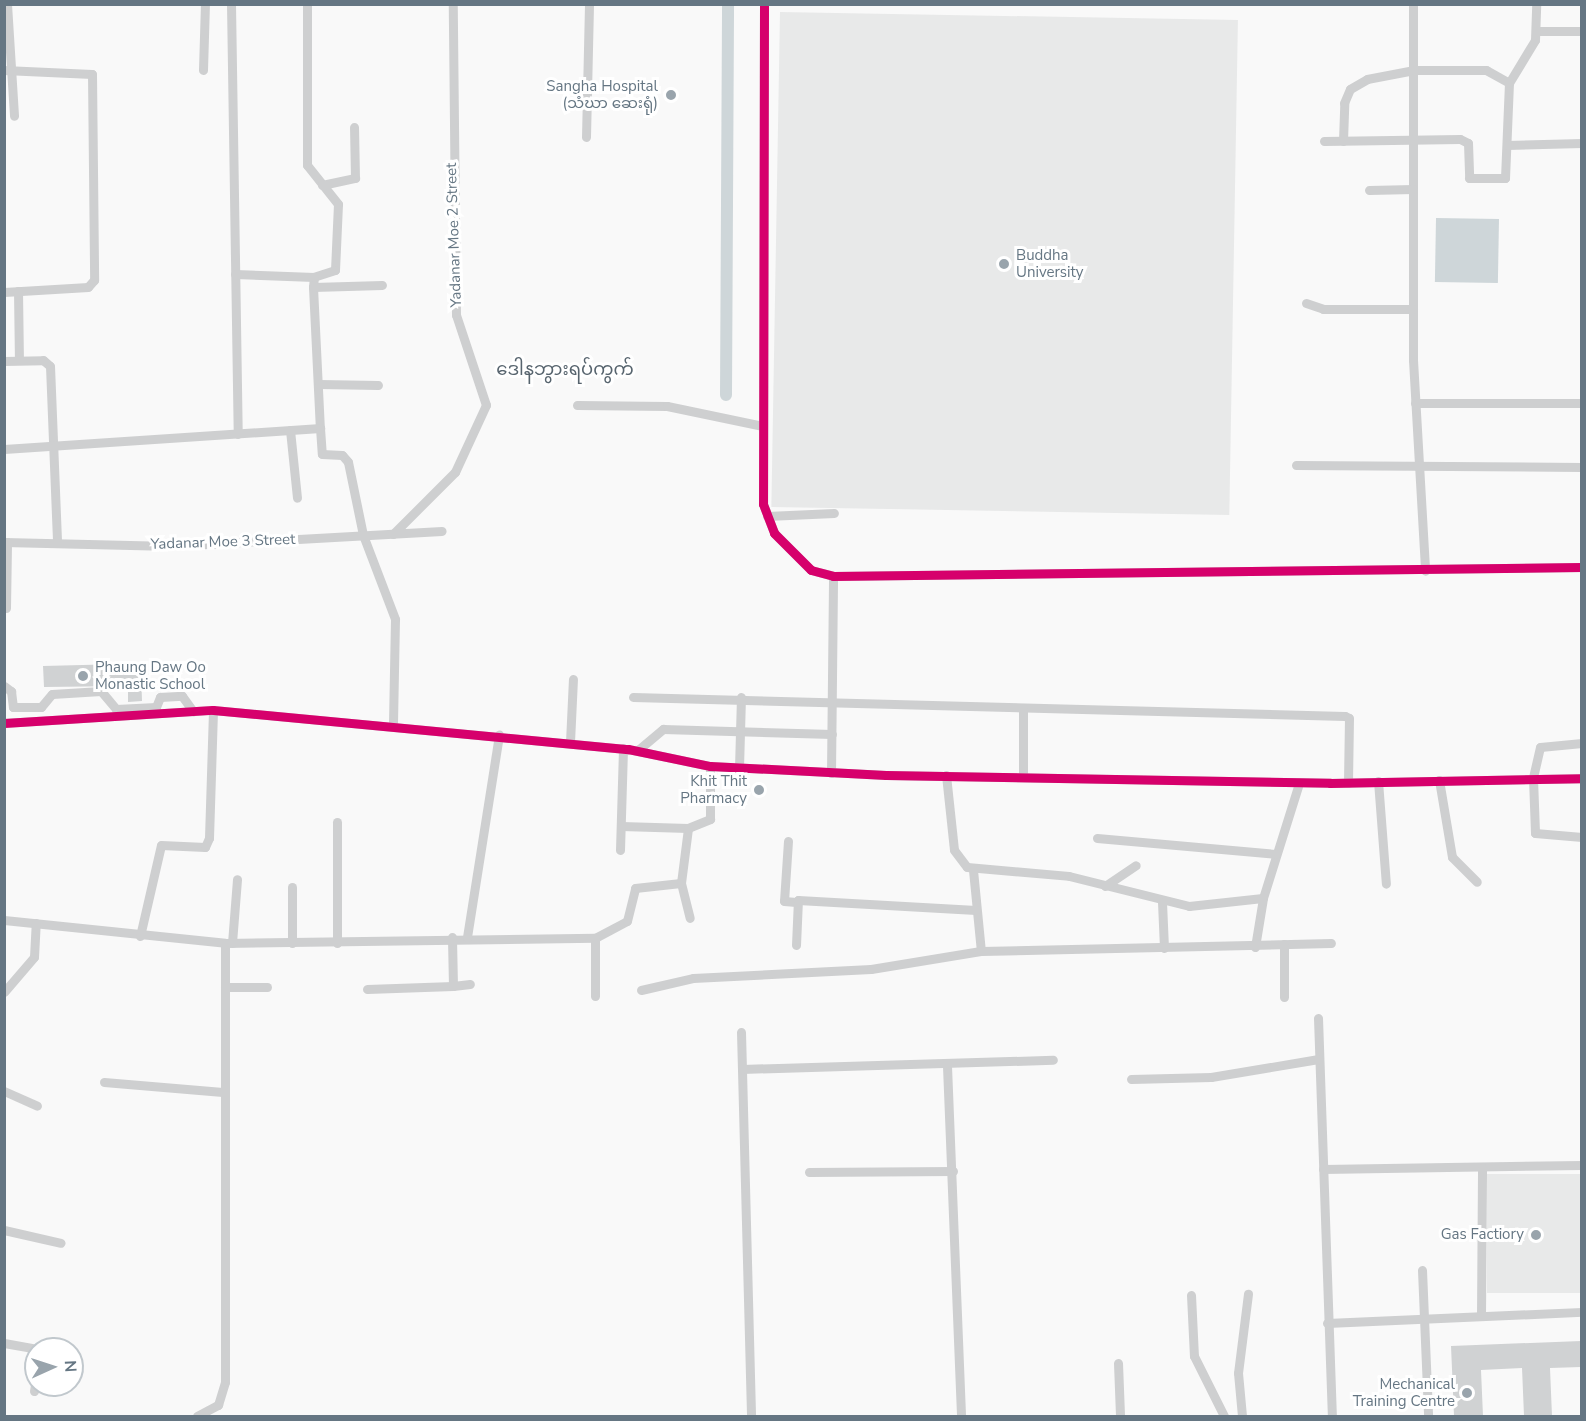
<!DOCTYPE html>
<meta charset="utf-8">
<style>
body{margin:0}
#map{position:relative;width:1586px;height:1421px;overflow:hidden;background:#f9f9f9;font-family:"Nunito Sans","Noto Sans Myanmar",sans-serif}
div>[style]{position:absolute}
.built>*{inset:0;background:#e8e9e9;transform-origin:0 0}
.water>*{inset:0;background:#ced6d9;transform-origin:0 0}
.canal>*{height:12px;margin:-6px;padding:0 6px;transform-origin:6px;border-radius:6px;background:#ced6d9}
.building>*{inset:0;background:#d0d2d3}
.minor>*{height:9px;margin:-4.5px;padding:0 4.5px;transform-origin:4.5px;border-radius:4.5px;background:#cecfd0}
.cycleway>*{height:9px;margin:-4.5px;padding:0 4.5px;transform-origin:4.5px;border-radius:4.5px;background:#d6006c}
.dots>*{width:16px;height:16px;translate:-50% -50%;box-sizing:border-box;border:3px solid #fff;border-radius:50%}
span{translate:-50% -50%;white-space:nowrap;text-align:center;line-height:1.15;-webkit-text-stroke:6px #fff;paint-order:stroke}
.poi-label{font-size:15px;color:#657683}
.right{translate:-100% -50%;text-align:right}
.left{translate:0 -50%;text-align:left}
.street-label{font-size:15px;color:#657683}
.quarter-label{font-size:18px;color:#57646e}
.frame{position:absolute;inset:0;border:6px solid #657683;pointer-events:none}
.north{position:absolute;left:24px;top:1337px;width:60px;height:60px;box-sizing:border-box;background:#fff;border:2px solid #c1c8cd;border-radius:50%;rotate:87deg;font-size:16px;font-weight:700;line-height:24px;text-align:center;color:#657683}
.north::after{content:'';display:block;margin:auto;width:21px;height:27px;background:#99a4ac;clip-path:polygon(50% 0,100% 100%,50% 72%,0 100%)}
</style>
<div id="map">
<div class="built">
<div style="left:780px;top:12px;width:458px;height:495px;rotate:1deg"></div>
<div style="left:1581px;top:1174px;width:119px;height:94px;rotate:90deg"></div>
</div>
<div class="water">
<div style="left:1499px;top:219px;width:64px;height:63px;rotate:91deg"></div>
</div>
<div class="canal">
<div style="left:726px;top:395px;width:391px;rotate:-89.7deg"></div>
</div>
<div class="building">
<div style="clip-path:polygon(122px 664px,122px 672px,141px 671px,142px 701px,128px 702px,128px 686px,44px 687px,43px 666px)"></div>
<div style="clip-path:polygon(1581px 1341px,1581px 1367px,1550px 1368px,1552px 1416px,1524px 1416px,1522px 1368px,1481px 1370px,1483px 1416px,1454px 1416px,1451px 1346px)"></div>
</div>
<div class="minor">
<div style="left:7px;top:4px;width:112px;rotate:86.4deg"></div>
<div style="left:231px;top:4px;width:430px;rotate:89.1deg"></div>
<div style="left:307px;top:4px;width:161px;rotate:90deg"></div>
<div style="left:307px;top:165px;width:50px;rotate:51.5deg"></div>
<div style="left:338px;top:204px;width:66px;rotate:92.6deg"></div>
<div style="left:335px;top:270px;width:22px;rotate:162deg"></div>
<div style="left:314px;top:277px;width:10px;rotate:96deg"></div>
<div style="left:313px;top:287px;width:141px;rotate:87.2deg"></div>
<div style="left:764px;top:4px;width:500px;rotate:90.11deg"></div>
<div style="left:763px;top:504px;width:31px;rotate:69deg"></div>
<div style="left:774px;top:533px;width:52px;rotate:45deg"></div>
<div style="left:811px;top:570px;width:23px;rotate:15deg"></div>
<div style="left:833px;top:576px;width:749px;rotate:-0.69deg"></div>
<div style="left:1413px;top:4px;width:356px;rotate:90deg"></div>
<div style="left:1413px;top:360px;width:211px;rotate:86.7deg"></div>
<div style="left:1536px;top:31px;width:46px"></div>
<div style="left:4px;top:70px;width:88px;rotate:2.6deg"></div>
<div style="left:92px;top:74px;width:206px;rotate:89.4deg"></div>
<div style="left:94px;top:280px;width:9px;rotate:131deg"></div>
<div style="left:88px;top:287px;width:84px;rotate:176.6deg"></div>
<div style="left:203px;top:70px;width:66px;rotate:-88.3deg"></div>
<div style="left:586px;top:137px;width:133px;rotate:-88.7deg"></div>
<div style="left:1324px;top:141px;width:136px;rotate:-0.8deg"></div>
<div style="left:1460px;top:139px;width:9px;rotate:27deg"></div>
<div style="left:1468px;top:143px;width:35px;rotate:88deg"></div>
<div style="left:1469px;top:178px;width:36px"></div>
<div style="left:1505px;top:178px;width:95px;rotate:-87.6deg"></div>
<div style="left:1509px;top:83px;width:50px;rotate:-58.8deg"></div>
<div style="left:1535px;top:40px;width:36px;rotate:-88deg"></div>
<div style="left:1343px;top:141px;width:38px;rotate:-88deg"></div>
<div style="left:1344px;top:103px;width:15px;rotate:-67deg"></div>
<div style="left:1350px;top:89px;width:20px;rotate:-30deg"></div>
<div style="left:1367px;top:79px;width:48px;rotate:-10.8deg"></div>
<div style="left:1414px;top:70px;width:72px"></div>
<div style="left:1486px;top:70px;width:26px;rotate:29deg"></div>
<div style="left:1507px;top:145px;width:75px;rotate:-1.5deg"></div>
<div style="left:322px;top:185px;width:34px;rotate:-12deg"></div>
<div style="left:355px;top:178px;width:51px;rotate:-91.1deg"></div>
<div style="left:1369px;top:190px;width:44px;rotate:-1.3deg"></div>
<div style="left:235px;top:274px;width:79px;rotate:2.2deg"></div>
<div style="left:313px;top:287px;width:69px;rotate:-1.7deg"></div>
<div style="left:18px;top:291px;width:69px;rotate:89.2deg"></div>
<div style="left:1306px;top:303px;width:18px;rotate:19deg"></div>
<div style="left:1323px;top:309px;width:90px"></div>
<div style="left:4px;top:361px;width:39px;rotate:-1deg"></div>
<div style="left:43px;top:360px;width:9px;rotate:41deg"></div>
<div style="left:50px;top:366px;width:176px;rotate:87.7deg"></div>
<div style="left:319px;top:384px;width:59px;rotate:1deg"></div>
<div style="left:1415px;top:403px;width:167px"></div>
<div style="left:577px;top:405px;width:90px;rotate:0.6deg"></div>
<div style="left:667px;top:406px;width:98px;rotate:11.8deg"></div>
<div style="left:290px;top:430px;width:68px;rotate:84.1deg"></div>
<div style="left:4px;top:449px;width:317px;rotate:-3.8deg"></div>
<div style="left:320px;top:428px;width:26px;rotate:86deg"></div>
<div style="left:322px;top:454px;width:20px;rotate:3deg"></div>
<div style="left:342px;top:455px;width:9px;rotate:49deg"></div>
<div style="left:348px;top:462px;width:75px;rotate:78.4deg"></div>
<div style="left:363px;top:535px;width:90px;rotate:69.1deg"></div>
<div style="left:395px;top:619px;width:107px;rotate:91.1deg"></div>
<div style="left:1296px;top:465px;width:286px;rotate:0.4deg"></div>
<div style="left:767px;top:516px;width:67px;rotate:-2.6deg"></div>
<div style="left:393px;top:534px;width:88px;rotate:-45deg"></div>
<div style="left:455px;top:472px;width:74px;rotate:-65.2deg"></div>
<div style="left:486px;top:405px;width:95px;rotate:-108.4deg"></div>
<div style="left:456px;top:315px;width:311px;rotate:-90.6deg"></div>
<div style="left:4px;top:542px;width:168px;rotate:1.4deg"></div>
<div style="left:172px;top:546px;width:270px;rotate:-3.2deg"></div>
<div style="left:6px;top:608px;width:66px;rotate:-89.1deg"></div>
<div style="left:4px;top:686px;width:9px;rotate:36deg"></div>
<div style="left:11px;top:691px;width:16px;rotate:83deg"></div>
<div style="left:13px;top:707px;width:28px"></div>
<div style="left:41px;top:707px;width:17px;rotate:-50deg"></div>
<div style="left:52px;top:694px;width:49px;rotate:-3.5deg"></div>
<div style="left:101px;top:691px;width:23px;rotate:50deg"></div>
<div style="left:116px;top:709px;width:40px;rotate:-2.9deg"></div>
<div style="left:156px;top:707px;width:11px;rotate:-68deg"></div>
<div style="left:160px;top:697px;width:22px;rotate:-3deg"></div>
<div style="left:182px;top:696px;width:19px;rotate:54deg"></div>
<div style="left:633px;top:697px;width:712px;rotate:1.53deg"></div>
<div style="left:1345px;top:716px;width:4px;rotate:27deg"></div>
<div style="left:1349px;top:718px;width:65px;rotate:90.9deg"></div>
<div style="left:1023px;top:708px;width:69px;rotate:90deg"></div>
<div style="left:4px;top:723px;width:209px;rotate:-3.6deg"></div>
<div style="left:213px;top:710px;width:417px;rotate:5.4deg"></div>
<div style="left:628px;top:749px;width:84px;rotate:11.7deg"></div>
<div style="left:710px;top:766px;width:176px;rotate:2.9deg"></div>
<div style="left:886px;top:775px;width:444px;rotate:1deg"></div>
<div style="left:1330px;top:783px;width:252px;rotate:-1.1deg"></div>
<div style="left:570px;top:742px;width:63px;rotate:-87.3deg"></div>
<div style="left:1582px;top:743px;width:42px;rotate:174.6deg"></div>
<div style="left:1540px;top:747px;width:32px;rotate:103deg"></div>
<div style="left:1533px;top:778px;width:55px;rotate:87.9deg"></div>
<div style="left:1535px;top:833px;width:47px;rotate:4.9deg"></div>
<div style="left:638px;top:750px;width:33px;rotate:-40deg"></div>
<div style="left:663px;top:729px;width:169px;rotate:1.7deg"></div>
<div style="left:739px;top:768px;width:71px;rotate:-88.4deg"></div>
<div style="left:831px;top:773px;width:197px;rotate:-89.4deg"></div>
<div style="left:946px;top:775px;width:75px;rotate:83.9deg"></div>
<div style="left:954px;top:850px;width:21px;rotate:53deg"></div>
<div style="left:967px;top:867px;width:102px;rotate:5deg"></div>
<div style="left:1069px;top:876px;width:124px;rotate:14deg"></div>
<div style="left:1189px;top:906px;width:74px;rotate:-6.2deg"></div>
<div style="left:1263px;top:898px;width:121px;rotate:-72.6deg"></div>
<div style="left:1439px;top:780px;width:78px;rotate:80.4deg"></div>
<div style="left:1452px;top:857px;width:35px;rotate:45deg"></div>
<div style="left:1378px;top:781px;width:103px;rotate:85.6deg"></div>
<div style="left:621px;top:826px;width:67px;rotate:1.7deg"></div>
<div style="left:1097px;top:838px;width:179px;rotate:5.1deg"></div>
<div style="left:788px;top:841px;width:60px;rotate:93.8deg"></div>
<div style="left:784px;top:901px;width:12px;rotate:5deg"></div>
<div style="left:620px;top:850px;width:102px;rotate:-88.3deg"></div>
<div style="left:973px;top:870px;width:81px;rotate:84.4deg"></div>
<div style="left:681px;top:883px;width:36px;rotate:76deg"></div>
<div style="left:1105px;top:886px;width:37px;rotate:-34deg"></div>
<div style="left:1162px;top:902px;width:46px;rotate:87.5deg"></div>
<div style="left:4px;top:920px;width:222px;rotate:5.9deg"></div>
<div style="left:225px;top:943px;width:370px;rotate:-0.8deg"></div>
<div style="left:595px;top:938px;width:36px;rotate:-28deg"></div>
<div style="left:627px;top:921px;width:34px;rotate:-76deg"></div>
<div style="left:635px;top:888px;width:46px;rotate:-6.2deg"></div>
<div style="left:681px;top:883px;width:55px;rotate:-82.7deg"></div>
<div style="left:688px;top:828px;width:24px;rotate:-22deg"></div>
<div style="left:710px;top:819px;width:53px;rotate:-90deg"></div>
<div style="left:140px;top:936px;width:93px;rotate:-77deg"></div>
<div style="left:161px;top:845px;width:44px;rotate:2.6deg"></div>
<div style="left:205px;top:847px;width:10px;rotate:-66deg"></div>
<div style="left:209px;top:838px;width:128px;rotate:-88.2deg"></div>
<div style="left:467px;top:937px;width:205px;rotate:-81deg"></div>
<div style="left:232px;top:943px;width:64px;rotate:-85.5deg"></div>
<div style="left:292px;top:943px;width:56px;rotate:-90deg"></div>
<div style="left:337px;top:943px;width:121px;rotate:-90deg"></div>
<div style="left:796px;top:945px;width:45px;rotate:-87.5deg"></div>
<div style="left:798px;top:900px;width:178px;rotate:3.2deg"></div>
<div style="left:1255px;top:947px;width:50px;rotate:-80.7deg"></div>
<div style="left:453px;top:986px;width:17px;rotate:-7deg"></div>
<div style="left:225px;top:987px;width:42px"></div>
<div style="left:367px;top:989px;width:86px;rotate:-2deg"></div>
<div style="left:453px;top:986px;width:49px;rotate:-91.2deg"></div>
<div style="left:641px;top:990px;width:53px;rotate:-13deg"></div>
<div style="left:693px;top:978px;width:178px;rotate:-2.9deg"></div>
<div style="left:871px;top:969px;width:111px;rotate:-9.3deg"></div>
<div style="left:981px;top:951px;width:350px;rotate:-1.3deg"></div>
<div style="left:4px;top:992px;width:46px;rotate:-49.4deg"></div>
<div style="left:34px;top:957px;width:34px;rotate:-87deg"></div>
<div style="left:595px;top:996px;width:58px;rotate:-90deg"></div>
<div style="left:1284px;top:997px;width:53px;rotate:-90deg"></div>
<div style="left:1318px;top:1018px;width:398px;rotate:88deg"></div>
<div style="left:741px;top:1032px;width:384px;rotate:88.5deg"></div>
<div style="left:947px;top:1066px;width:350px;rotate:87.7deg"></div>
<div style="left:742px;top:1069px;width:311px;rotate:-1.7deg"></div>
<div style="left:1131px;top:1079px;width:80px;rotate:-1.4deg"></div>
<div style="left:1211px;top:1077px;width:109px;rotate:-9.5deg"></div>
<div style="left:104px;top:1082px;width:119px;rotate:4.8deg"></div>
<div style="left:4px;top:1091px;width:36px;rotate:24deg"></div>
<div style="left:1323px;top:1169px;width:259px;rotate:-0.9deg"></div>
<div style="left:809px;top:1172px;width:144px;rotate:-0.4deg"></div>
<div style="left:4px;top:1230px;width:58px;rotate:12.8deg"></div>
<div style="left:1422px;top:1270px;width:146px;rotate:87.6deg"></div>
<div style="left:1191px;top:1295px;width:61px;rotate:87.2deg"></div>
<div style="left:1194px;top:1356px;width:67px;rotate:63.4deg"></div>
<div style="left:1481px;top:1316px;width:148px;rotate:-89.6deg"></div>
<div style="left:1327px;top:1323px;width:255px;rotate:-2.5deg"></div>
<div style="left:4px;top:1343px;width:35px;rotate:10deg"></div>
<div style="left:1118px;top:1363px;width:53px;rotate:87.8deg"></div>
<div style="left:34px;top:1391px;width:12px;rotate:-81deg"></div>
<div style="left:197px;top:1416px;width:24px;rotate:-28deg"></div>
<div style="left:218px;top:1405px;width:24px;rotate:-73deg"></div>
<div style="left:225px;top:1382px;width:439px;rotate:-90deg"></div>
<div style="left:1242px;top:1416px;width:43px;rotate:-95.3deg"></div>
<div style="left:1238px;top:1373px;width:80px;rotate:-82.8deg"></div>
</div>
<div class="cycleway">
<div style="left:764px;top:4px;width:500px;rotate:90.11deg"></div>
<div style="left:763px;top:504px;width:31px;rotate:69deg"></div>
<div style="left:774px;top:533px;width:52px;rotate:45deg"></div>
<div style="left:811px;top:570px;width:23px;rotate:15deg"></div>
<div style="left:833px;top:576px;width:749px;rotate:-0.69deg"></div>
<div style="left:4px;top:723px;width:209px;rotate:-3.6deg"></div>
<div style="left:213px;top:710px;width:417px;rotate:5.4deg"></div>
<div style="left:628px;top:749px;width:84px;rotate:11.7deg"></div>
<div style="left:710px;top:766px;width:176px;rotate:2.9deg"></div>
<div style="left:886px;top:775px;width:444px;rotate:1deg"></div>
<div style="left:1330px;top:783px;width:252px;rotate:-1.1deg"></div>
</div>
<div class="dots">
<div style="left:671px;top:95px;background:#99a4ac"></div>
<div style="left:1004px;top:264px;background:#99a4ac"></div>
<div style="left:83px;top:676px;background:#99a4ac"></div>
<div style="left:759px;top:790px;background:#99a4ac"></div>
<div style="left:1536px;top:1235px;background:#99a4ac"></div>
<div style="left:1467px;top:1393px;background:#99a4ac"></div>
</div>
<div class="poi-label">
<span class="right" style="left:658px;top:95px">Sangha Hospital<br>(သံဃာ ဆေးရုံ)</span>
<span class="left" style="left:1016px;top:264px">Buddha<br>University</span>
<span class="left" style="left:95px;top:676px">Phaung Daw Oo<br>Monastic School</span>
<span class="right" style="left:747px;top:790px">Khit Thit<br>Pharmacy</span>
<span class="right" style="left:1524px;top:1235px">Gas Factiory</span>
<span class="right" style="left:1455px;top:1393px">Mechanical<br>Training Centre</span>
</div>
<div class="street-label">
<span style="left:454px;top:235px;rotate:-92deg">Yadanar Moe 2 Street</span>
<span style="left:223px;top:542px;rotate:-2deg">Yadanar Moe 3 Street</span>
</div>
<div class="quarter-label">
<span style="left:565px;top:369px">ဒေါနဘွားရပ်ကွက်</span>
</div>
<div class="frame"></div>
<div class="north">N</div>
</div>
